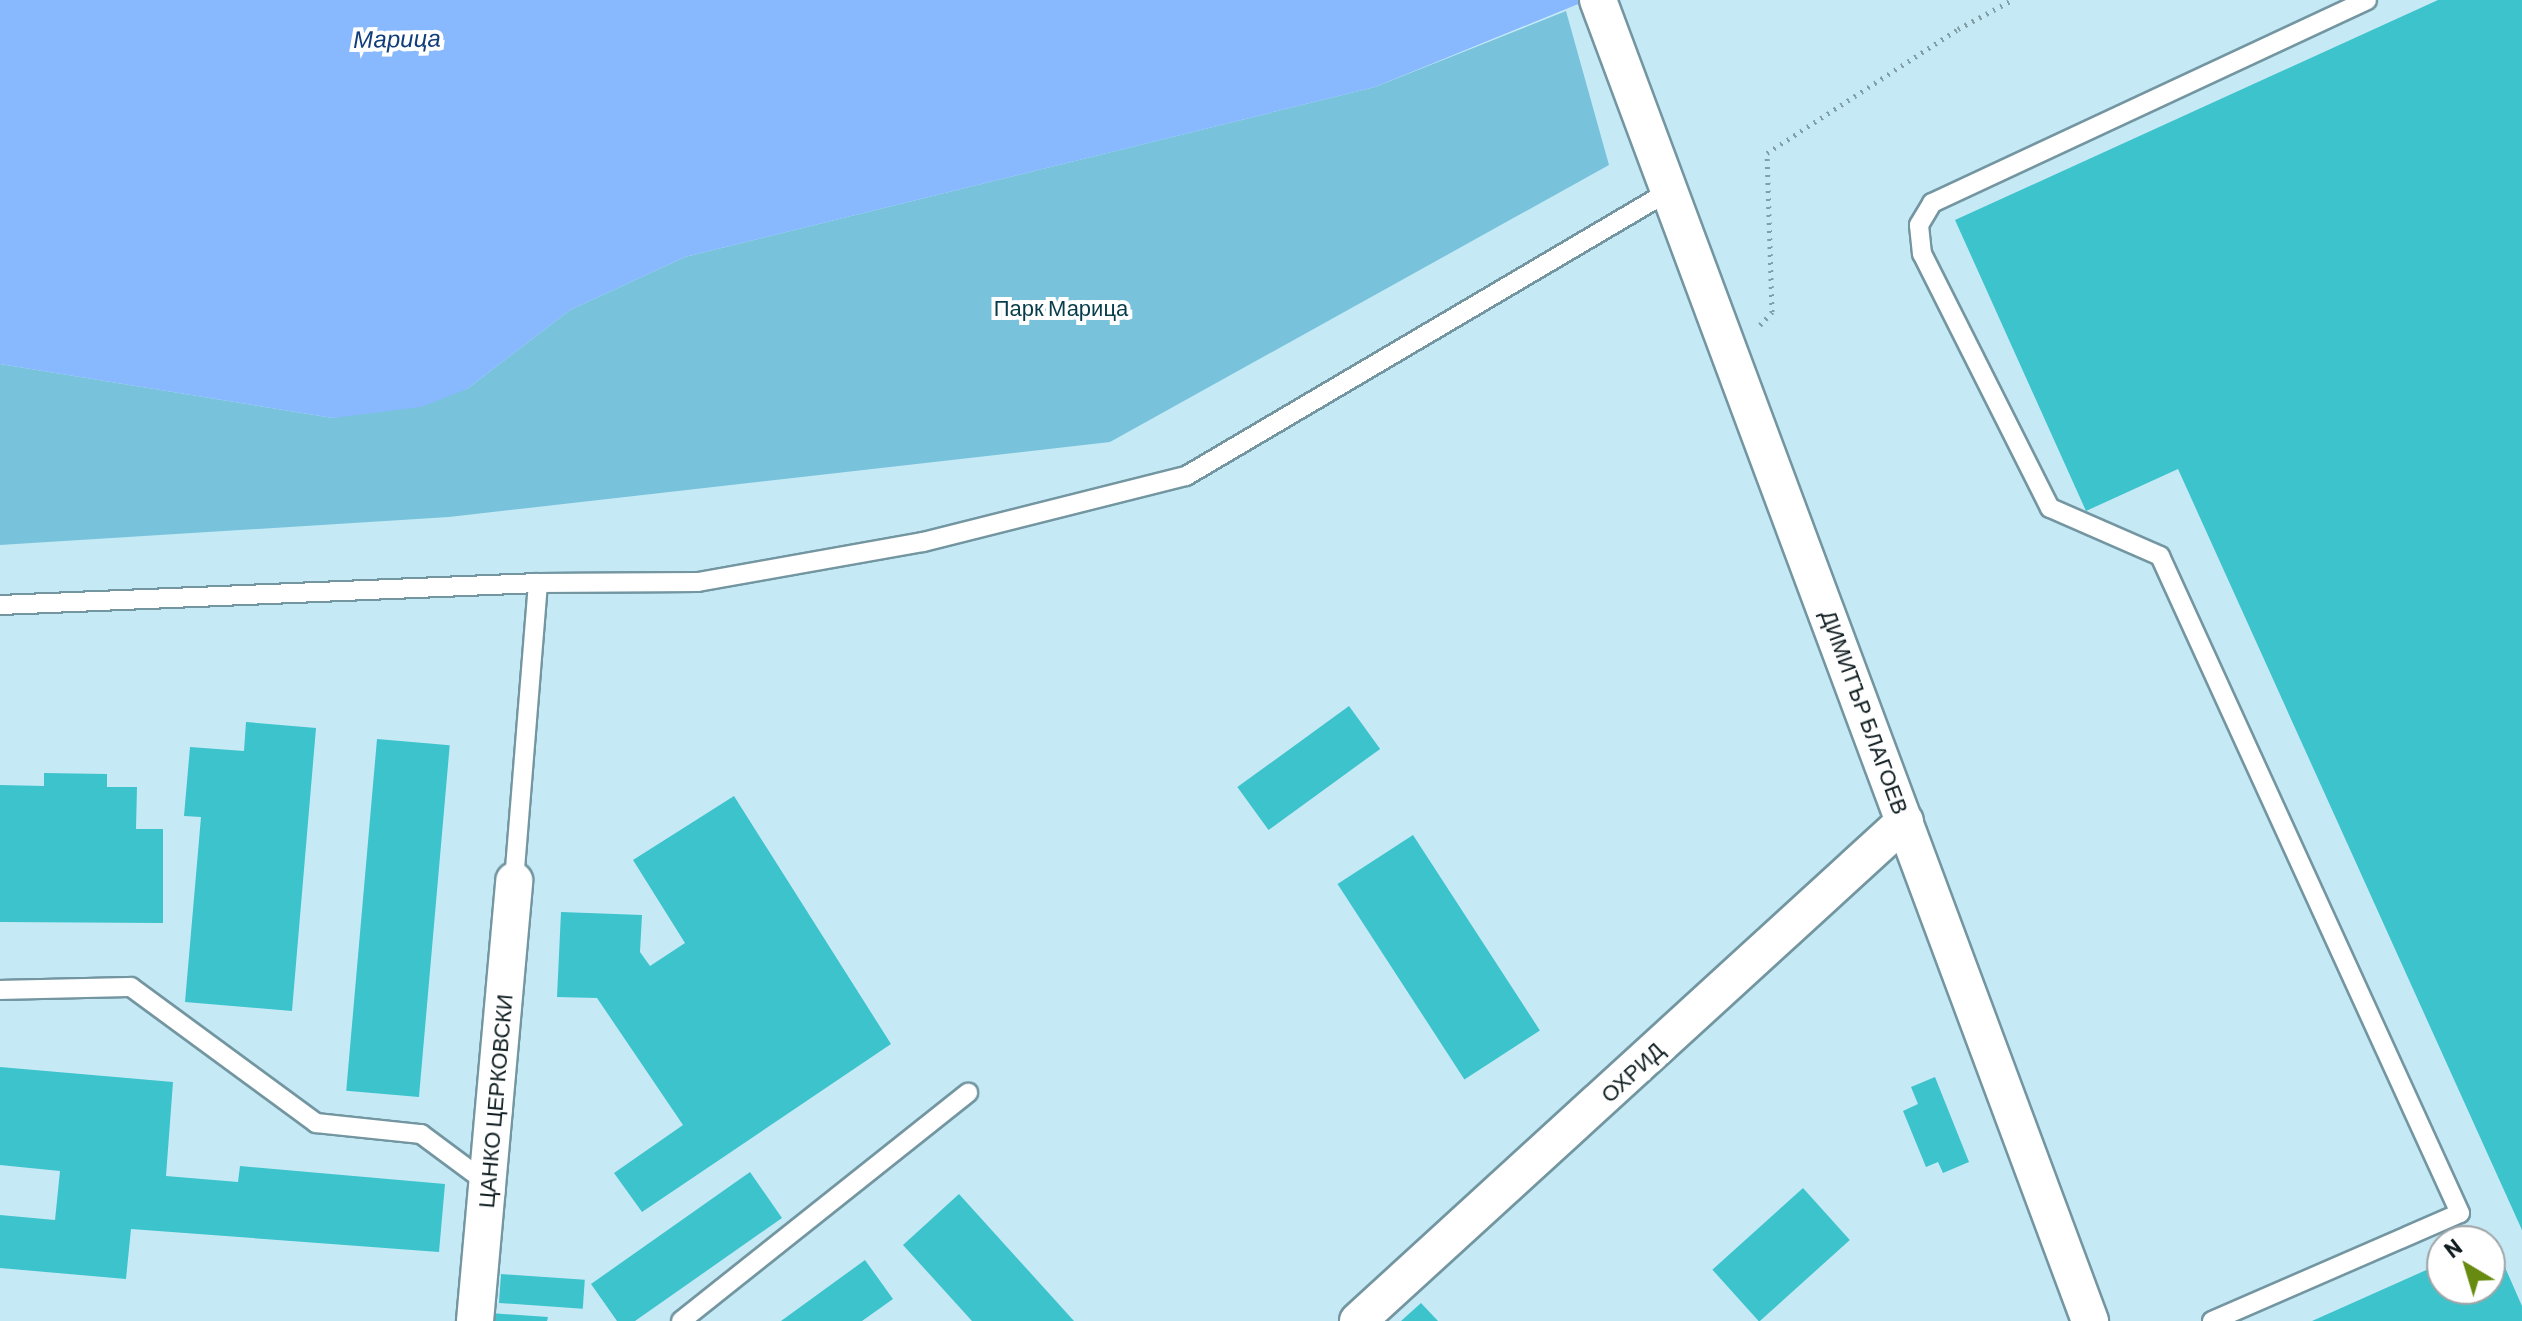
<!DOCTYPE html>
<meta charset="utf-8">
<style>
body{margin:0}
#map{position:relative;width:2522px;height:1321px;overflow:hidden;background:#c5eaf6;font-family:Barlow,sans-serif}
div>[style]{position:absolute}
.green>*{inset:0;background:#78c3db}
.water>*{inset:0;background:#88b9fe}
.building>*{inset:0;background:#3dc3cc;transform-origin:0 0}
.path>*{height:5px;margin-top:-2.5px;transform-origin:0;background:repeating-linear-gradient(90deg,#829fa8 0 2px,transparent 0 8px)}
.roads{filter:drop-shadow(2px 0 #7396a1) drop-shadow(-2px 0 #7396a1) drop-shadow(0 2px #7396a1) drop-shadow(0 -2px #7396a1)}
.service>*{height:18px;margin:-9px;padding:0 9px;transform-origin:9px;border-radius:9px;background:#fff}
.minor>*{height:36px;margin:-18px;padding:0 18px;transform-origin:18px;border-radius:18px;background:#fff}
span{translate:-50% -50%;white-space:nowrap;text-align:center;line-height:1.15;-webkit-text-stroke:8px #fff;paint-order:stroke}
.park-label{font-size:22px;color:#063d4a}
.street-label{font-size:22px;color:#0f1d21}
.water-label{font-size:24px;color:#113e7b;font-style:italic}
.north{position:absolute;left:2426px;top:1225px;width:80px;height:80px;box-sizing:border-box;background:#fff;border:2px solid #9fa5a6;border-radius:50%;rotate:322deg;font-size:22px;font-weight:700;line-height:32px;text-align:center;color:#0f1d21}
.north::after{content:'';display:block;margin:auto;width:28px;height:36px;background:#678b11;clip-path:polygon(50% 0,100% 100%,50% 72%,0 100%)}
</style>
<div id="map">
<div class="green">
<div style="clip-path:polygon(1566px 11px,1609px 165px,1110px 442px,449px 517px,0 545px,0 364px,333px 418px,467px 389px,570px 310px,685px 257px,1375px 87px)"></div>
</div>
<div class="water">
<div style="clip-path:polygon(0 0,1588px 0,1375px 87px,685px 257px,570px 310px,467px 389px,421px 407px,333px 418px,0 364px)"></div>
</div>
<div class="building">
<div style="clip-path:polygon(2438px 0,2522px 0,2522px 1230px,2178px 469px,2086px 511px,1955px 220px)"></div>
<div style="left:1349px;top:706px;width:53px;height:138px;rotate:54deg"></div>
<div style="clip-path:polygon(246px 722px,316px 728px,292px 1011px,185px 1002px,201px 817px,184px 816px,190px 747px,244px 751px)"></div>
<div style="left:377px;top:739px;width:73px;height:353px;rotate:5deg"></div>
<div style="clip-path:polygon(44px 773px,107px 774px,107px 787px,137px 787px,136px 829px,163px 829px,163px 923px,0 922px,0 785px,44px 786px)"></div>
<div style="clip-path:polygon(734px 796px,891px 1044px,642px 1212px,614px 1173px,683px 1125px,597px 998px,557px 997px,561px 912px,642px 915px,640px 952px,650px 966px,685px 943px,633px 860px)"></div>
<div style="left:1413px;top:835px;width:233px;height:90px;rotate:57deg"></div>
<div style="clip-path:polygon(0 1067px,173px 1082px,166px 1176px,238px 1182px,240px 1166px,445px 1184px,439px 1252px,131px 1229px,126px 1279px,0 1268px,0 1215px,55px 1220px,60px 1171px,0 1165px)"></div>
<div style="clip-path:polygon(1935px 1077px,1969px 1162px,1943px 1173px,1938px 1162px,1926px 1167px,1903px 1111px,1918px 1104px,1911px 1087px)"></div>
<div style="clip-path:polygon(750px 1172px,782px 1218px,635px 1321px,617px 1321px,591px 1284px)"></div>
<div style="left:1803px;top:1188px;width:70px;height:122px;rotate:48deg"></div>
<div style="clip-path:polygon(959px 1194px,1074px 1321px,972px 1321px,903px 1245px)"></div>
<div style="clip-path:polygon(2493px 1240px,2522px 1306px,2522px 1321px,2312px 1321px,2442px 1263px,2442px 1289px,2490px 1289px)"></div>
<div style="clip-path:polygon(865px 1260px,893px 1299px,862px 1321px,781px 1321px)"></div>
<div style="left:501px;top:1274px;width:84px;height:29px;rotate:4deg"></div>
<div style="clip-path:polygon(1421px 1303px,1438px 1321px,1401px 1321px)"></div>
<div style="clip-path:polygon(490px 1313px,548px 1317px,547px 1321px,489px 1321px)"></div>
</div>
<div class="path">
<div style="left:1760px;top:325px;width:18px;rotate:-47deg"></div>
<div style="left:1772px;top:312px;width:159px;rotate:-91.8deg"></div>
<div style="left:1767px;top:153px;width:228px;rotate:-33deg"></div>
<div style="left:1958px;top:29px;width:61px;rotate:-28.2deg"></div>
</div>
<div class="roads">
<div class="service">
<div style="left:538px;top:583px;width:160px;rotate:-0.4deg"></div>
<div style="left:698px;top:582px;width:229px;rotate:-10.1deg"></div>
<div style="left:923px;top:542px;width:271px;rotate:-14.1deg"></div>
<div style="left:1186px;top:476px;width:563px;rotate:-30.53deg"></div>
<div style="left:0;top:605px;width:538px;rotate:-2.34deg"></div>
<div style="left:538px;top:583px;width:299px;rotate:94.6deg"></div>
<div style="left:0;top:990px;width:131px;rotate:-1.3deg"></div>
<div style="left:131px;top:987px;width:230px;rotate:36.3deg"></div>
<div style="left:316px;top:1123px;width:106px;rotate:6deg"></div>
<div style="left:421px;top:1134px;width:82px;rotate:36.6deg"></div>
<div style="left:681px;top:1321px;width:367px;rotate:-38.5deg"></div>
<div style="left:2212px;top:1321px;width:270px;rotate:-23.5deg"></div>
<div style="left:2460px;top:1213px;width:722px;rotate:-114.54deg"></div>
<div style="left:2160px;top:556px;width:120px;rotate:-156.4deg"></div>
<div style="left:2050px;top:508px;width:284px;rotate:-116.7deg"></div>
<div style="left:1922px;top:254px;width:29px;rotate:-96deg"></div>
<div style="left:1919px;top:225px;width:26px;rotate:-59deg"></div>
<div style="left:1932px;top:203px;width:480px;rotate:-25deg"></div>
</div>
<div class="minor">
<div style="left:1598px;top:0;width:1410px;rotate:69.57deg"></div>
<div style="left:475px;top:1321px;width:442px;rotate:-84.9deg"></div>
<div style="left:1358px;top:1321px;width:741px;rotate:-42.43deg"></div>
</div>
</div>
<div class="park-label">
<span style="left:1061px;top:308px">Парк Марица</span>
</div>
<div class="street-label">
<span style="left:1865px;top:712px;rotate:70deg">ДИМИТЪР БЛАГОЕВ</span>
<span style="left:1632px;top:1072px;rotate:-43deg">ОХРИД</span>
<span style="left:495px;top:1101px;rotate:-85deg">ЦАНКО ЦЕРКОВСКИ</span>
</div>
<div class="water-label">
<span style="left:397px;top:38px;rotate:-1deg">Марица</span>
</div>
<div class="north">N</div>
</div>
